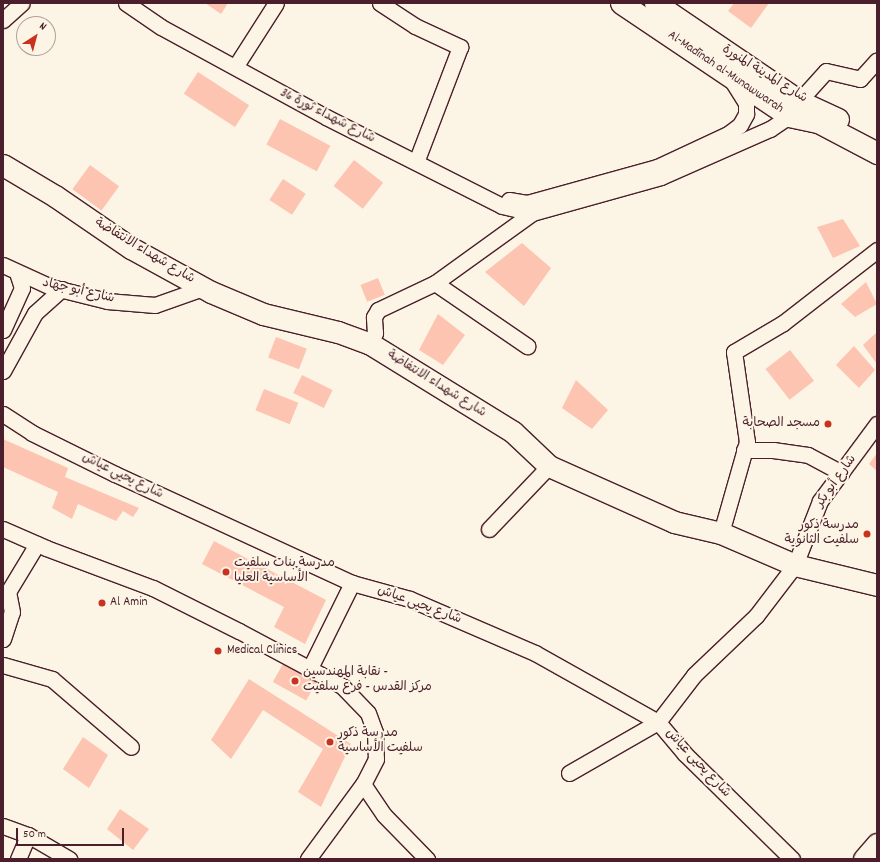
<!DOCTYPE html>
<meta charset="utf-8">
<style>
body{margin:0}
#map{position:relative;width:880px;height:862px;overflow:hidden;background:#fcf5e5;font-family:Dekko,"Playpen Sans Arabic",sans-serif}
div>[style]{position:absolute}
.building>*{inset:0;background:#fdc4b1;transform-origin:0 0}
.roads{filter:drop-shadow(1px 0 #4a1f2b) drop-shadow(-1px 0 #4a1f2b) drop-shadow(0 1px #4a1f2b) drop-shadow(0 -1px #4a1f2b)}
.street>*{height:15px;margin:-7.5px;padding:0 7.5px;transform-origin:7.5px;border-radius:7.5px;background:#fcf5e5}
.secondary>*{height:21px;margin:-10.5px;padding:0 10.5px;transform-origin:10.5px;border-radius:10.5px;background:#fcf5e5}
.dots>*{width:11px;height:11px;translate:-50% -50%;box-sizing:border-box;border:2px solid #fcf5e5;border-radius:50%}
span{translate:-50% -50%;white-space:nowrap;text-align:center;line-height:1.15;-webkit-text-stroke:4px #fcf5e5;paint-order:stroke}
.street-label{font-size:13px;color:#4a1f2b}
.poi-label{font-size:13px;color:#4a1f2b}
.right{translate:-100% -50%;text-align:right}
.left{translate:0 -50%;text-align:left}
.frame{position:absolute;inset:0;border:4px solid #4a1f2b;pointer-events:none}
.north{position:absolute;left:16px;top:16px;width:40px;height:40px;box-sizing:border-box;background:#fcf5e5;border:1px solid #b59f9b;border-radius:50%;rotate:36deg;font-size:11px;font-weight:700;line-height:16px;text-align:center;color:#4a1f2b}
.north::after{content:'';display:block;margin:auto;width:14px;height:18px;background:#c8321e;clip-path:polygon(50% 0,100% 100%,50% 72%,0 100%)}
.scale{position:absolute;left:16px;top:828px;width:108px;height:18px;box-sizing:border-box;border:2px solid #4a1f2b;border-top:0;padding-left:5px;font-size:12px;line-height:14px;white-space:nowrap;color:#4a1f2b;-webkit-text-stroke:3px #fcf5e5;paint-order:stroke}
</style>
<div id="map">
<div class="building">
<div style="clip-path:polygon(205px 3px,225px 3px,227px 5px,221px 14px)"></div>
<div style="clip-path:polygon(734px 3px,769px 3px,751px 28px,728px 11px)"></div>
<div style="left:198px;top:72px;width:61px;height:26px;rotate:33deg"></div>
<div style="left:280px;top:119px;width:57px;height:29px;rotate:28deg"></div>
<div style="left:354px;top:160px;width:37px;height:33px;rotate:38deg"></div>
<div style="left:90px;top:165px;width:36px;height:30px;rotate:36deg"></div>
<div style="left:283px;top:179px;width:27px;height:25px;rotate:33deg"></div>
<div style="clip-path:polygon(843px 219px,860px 246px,833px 258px,817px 227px)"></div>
<div style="clip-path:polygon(522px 243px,551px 268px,524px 306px,485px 272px)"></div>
<div style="left:378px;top:278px;width:18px;height:19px;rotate:68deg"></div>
<div style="clip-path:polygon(866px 282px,877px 304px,855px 317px,841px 304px)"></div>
<div style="clip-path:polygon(438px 314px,465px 335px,443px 365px,419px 350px)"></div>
<div style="clip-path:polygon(877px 332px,877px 364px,863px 345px)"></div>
<div style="left:276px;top:337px;width:33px;height:22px;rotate:21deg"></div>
<div style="clip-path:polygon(854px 346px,875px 370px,859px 388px,836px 365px)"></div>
<div style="left:790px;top:350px;width:39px;height:31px;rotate:52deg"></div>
<div style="left:302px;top:375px;width:34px;height:20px;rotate:26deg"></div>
<div style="clip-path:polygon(576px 380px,608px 410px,592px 429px,562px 408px)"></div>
<div style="left:264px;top:389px;width:37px;height:23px;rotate:22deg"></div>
<div style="clip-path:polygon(3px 439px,68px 468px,65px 477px,139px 508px,133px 517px,123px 511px,116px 521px,78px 504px,72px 519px,52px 508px,58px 492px,3px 467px)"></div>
<div style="clip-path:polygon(877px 453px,877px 471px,869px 464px)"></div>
<div style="clip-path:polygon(214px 541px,326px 600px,305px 644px,274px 627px,284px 607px,202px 564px)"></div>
<div style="left:284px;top:662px;width:38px;height:23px;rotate:29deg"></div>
<div style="clip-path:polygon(249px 679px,351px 744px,321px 807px,298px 792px,323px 749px,263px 710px,231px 759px,211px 740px)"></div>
<div style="clip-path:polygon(83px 737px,108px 755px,89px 788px,63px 769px)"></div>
<div style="clip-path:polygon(120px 809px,149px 829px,133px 850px,107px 829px)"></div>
</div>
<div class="roads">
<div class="street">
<div style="left:126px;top:3px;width:42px;rotate:34.4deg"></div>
<div style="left:161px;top:27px;width:188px;rotate:28.6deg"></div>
<div style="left:326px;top:117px;width:197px;rotate:26.8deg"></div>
<div style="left:502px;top:206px;width:31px;rotate:13deg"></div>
<div style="left:532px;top:213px;width:134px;rotate:-15.6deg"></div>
<div style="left:661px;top:177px;width:119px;rotate:-23.8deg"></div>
<div style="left:770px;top:129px;width:23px;rotate:-34deg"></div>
<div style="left:380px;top:3px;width:42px;rotate:33.3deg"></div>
<div style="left:415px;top:26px;width:50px;rotate:25deg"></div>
<div style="left:460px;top:47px;width:118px;rotate:110.9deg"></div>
<div style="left:3px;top:20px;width:25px;rotate:-42deg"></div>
<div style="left:237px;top:64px;width:72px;rotate:-57.4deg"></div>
<div style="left:799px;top:101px;width:40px;rotate:-48deg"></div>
<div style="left:826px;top:71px;width:35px;rotate:13deg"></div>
<div style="left:860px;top:79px;width:25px;rotate:-48deg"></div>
<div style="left:509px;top:200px;width:18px;rotate:9deg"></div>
<div style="left:527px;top:203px;width:135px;rotate:-15.5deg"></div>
<div style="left:657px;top:167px;width:78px;rotate:-24.9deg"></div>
<div style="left:728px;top:134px;width:15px;rotate:-37deg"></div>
<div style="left:740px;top:125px;width:13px;rotate:-61deg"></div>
<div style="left:746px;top:114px;width:11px;rotate:-90deg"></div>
<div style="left:746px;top:103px;width:26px;rotate:-122deg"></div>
<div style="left:3px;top:265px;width:53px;rotate:24.6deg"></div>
<div style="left:51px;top:287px;width:58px;rotate:14deg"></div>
<div style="left:107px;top:301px;width:48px;rotate:4.8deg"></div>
<div style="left:155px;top:305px;width:51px;rotate:-19.5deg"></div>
<div style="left:435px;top:283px;width:112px;rotate:34.4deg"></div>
<div style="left:3px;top:330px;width:46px;rotate:-65.7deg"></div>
<div style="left:22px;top:288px;width:16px;rotate:-108deg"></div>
<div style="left:369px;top:343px;width:12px;rotate:-59deg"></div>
<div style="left:375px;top:333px;width:16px;rotate:-94deg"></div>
<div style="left:374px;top:317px;width:8px;rotate:-60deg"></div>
<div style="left:378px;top:310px;width:63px;rotate:-25.3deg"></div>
<div style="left:435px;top:283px;width:120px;rotate:-35.8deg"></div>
<div style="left:3px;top:371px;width:66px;rotate:-61.1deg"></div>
<div style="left:35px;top:313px;width:36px;rotate:-42deg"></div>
<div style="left:3px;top:414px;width:35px;rotate:33deg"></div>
<div style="left:32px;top:433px;width:93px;rotate:26.3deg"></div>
<div style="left:115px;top:474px;width:261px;rotate:24.7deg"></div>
<div style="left:352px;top:583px;width:60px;rotate:15.4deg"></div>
<div style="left:410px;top:599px;width:136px;rotate:23.4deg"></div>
<div style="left:535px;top:653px;width:141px;rotate:29.3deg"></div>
<div style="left:658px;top:722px;width:42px;rotate:49.8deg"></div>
<div style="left:685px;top:754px;width:150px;rotate:44.5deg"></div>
<div style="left:744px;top:450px;width:29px"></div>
<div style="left:773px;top:450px;width:35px;rotate:8deg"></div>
<div style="left:808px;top:455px;width:38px;rotate:28deg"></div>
<div style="left:3px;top:529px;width:47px;rotate:23.8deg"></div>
<div style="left:46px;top:548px;width:114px;rotate:20.5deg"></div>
<div style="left:153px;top:588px;width:96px;rotate:26.6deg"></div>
<div style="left:239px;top:631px;width:117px;rotate:28.1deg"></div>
<div style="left:342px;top:686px;width:37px;rotate:46deg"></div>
<div style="left:368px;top:713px;width:20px;rotate:70deg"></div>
<div style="left:375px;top:732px;width:27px;rotate:88deg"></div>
<div style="left:376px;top:759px;width:28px;rotate:117deg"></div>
<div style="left:363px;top:784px;width:93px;rotate:126.3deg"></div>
<div style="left:489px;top:529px;width:87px;rotate:-46.4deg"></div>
<div style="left:721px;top:533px;width:95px;rotate:-74.1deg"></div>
<div style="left:747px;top:442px;width:91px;rotate:-98.2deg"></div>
<div style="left:734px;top:352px;width:57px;rotate:-30.6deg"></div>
<div style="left:783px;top:323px;width:119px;rotate:-37.8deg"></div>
<div style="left:3px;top:639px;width:28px;rotate:-72deg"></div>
<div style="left:12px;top:612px;width:20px;rotate:-101deg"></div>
<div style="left:8px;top:592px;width:56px;rotate:-58.9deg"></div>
<div style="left:3px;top:665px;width:51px;rotate:15.9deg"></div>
<div style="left:52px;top:679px;width:104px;rotate:40.7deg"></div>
<div style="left:310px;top:668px;width:95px;rotate:-63.7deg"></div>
<div style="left:569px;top:773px;width:103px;rotate:-29.8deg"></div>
<div style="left:658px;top:722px;width:59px;rotate:-52.5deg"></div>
<div style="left:694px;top:675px;width:86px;rotate:-43.6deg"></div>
<div style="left:756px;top:616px;width:64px;rotate:-52.6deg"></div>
<div style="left:795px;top:565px;width:69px;rotate:-68.7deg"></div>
<div style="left:820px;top:501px;width:96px;rotate:-53.5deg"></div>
<div style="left:363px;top:784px;width:37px;rotate:56deg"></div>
<div style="left:384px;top:815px;width:62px;rotate:45.7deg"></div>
<div style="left:3px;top:826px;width:27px;rotate:20deg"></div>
<div style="left:28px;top:835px;width:48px;rotate:30.3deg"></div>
<div style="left:18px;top:859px;width:26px;rotate:-67deg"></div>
</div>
<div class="secondary">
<div style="left:621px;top:3px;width:202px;rotate:33.9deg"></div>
<div style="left:789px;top:116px;width:30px;rotate:12deg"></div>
<div style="left:818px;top:122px;width:67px;rotate:27.7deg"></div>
<div style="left:655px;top:3px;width:174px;rotate:34.2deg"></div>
<div style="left:799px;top:101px;width:43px;rotate:24.8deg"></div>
<div style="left:3px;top:165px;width:61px;rotate:30.8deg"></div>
<div style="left:55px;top:196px;width:92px;rotate:34.4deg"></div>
<div style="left:131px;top:248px;width:91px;rotate:28.8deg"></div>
<div style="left:211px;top:292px;width:56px;rotate:22.9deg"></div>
<div style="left:263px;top:314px;width:77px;rotate:13.5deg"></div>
<div style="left:338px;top:332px;width:33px;rotate:20deg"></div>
<div style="left:369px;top:343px;width:169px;rotate:31.7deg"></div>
<div style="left:513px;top:432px;width:50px;rotate:43.4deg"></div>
<div style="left:549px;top:466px;width:137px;rotate:24.1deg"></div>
<div style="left:674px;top:522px;width:48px;rotate:13.2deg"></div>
<div style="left:721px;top:533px;width:81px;rotate:23.4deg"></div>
<div style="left:795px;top:565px;width:84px;rotate:13.7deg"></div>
<div style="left:864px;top:859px;width:20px;rotate:-49deg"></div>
</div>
</div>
<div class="dots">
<div style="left:828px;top:424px;background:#c8321e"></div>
<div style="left:867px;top:534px;background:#c8321e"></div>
<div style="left:226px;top:572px;background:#c8321e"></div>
<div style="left:102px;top:603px;background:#c8321e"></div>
<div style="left:218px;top:651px;background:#c8321e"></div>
<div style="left:295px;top:681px;background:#c8321e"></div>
<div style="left:330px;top:742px;background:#c8321e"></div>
</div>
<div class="street-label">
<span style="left:725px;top:73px;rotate:34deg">Al-Madīnah al-Munawwarah</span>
<span style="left:764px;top:75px;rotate:32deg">شارع المدينة المنورة</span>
<span style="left:327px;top:117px;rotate:27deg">شارع شهداء ثورة 36</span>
<span style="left:144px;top:252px;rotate:31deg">شارع شهداء الانتفاضة</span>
<span style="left:78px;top:292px;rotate:13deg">شارع أبو جهاد</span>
<span style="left:436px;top:385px;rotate:32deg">شارع شهداء الانتفاضة</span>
<span style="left:122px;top:477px;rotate:26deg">شارع يحيى عياش</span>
<span style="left:837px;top:482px;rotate:-55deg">شارع أبو بكر</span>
<span style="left:419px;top:606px;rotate:20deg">شارع يحيى عياش</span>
<span style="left:697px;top:764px;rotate:47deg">شارع يحيى عياش</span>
</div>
<div class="poi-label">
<span class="right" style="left:820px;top:424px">مسجد الصحابة</span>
<span class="right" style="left:859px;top:534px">مدرسة ذكور<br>سلفيت الثانوية</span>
<span class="left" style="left:234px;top:572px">مدرسة بنات سلفيت<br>الأساسية العليا</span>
<span class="left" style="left:110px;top:603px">Al Amin</span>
<span class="left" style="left:227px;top:651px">Medical Clinics</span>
<span class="left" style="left:303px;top:681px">نقابة المهندسين -<br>مركز القدس - فرع سلفيت</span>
<span class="left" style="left:338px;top:742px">مدرسة ذكور<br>سلفيت الأساسية</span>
</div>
<div class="frame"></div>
<div class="north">N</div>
<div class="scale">50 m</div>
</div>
